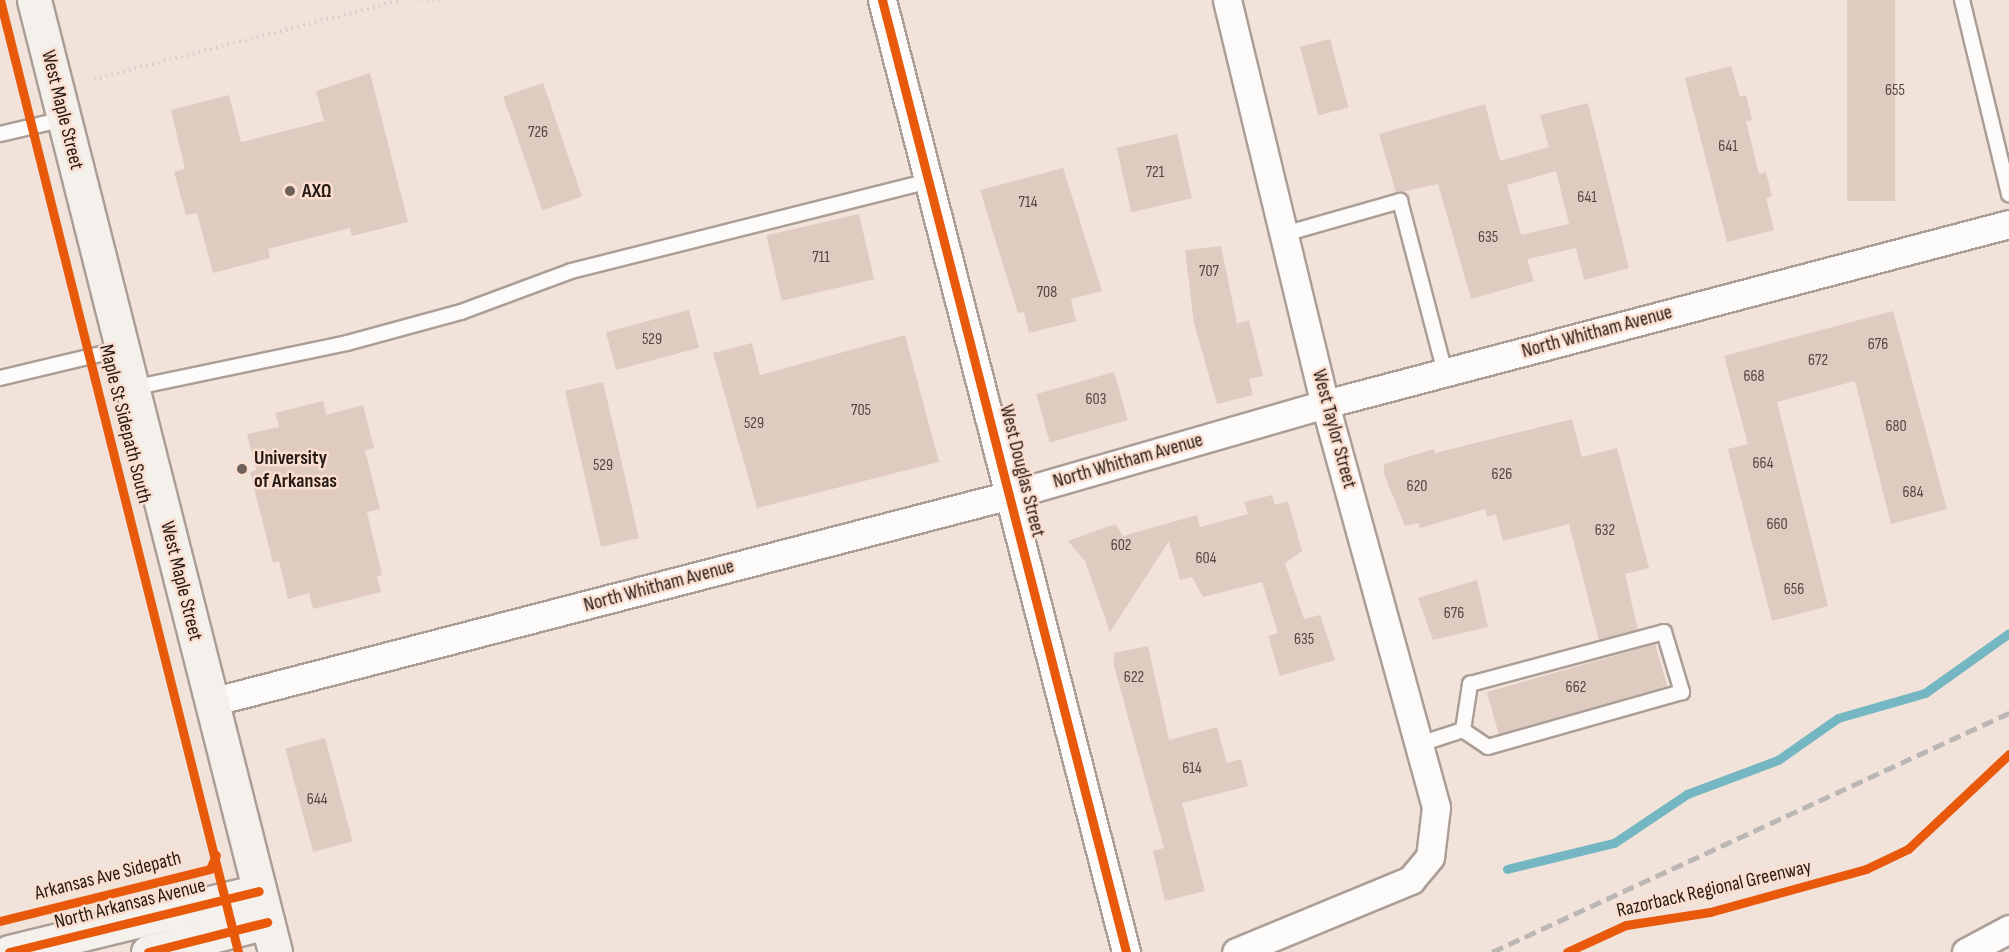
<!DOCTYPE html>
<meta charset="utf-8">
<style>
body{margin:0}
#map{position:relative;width:2009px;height:952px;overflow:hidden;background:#f1e2da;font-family:"Sofia Sans Condensed",sans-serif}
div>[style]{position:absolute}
.stream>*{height:9px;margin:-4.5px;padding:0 4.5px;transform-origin:4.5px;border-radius:4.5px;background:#74b6c1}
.building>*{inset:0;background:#e0cbc1;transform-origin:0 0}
.path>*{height:4px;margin-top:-2px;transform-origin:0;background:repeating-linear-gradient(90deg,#d4cfcd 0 1.5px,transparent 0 6px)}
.roads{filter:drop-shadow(2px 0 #ab9e97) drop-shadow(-2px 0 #ab9e97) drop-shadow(0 2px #ab9e97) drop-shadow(0 -2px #ab9e97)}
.lane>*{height:14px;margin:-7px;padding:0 7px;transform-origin:7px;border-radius:7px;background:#fdfbf9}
.street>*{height:27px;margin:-13.5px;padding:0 13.5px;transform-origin:13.5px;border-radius:13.5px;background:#fdfbf9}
.secondary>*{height:33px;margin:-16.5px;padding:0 16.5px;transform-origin:16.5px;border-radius:16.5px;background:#f4f0eb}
.rail>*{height:4.5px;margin-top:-2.25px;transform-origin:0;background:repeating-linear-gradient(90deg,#bbb7b5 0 12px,transparent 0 18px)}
.cycleway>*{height:9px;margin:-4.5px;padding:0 4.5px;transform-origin:4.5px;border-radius:4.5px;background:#e8590c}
.dots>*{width:16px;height:16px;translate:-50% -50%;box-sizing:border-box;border:3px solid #fadfd1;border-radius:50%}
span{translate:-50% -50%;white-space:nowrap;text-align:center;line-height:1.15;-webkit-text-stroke:5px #fadfd1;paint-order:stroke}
.number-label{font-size:16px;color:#54463f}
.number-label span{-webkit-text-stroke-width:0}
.street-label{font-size:20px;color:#261a14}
.poi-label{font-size:20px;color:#261a14;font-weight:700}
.left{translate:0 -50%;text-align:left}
</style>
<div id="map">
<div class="stream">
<div style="left:1507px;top:869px;width:110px;rotate:-13.7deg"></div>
<div style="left:1614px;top:843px;width:88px;rotate:-33.9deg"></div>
<div style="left:1687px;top:794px;width:97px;rotate:-20.5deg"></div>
<div style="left:1778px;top:760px;width:73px;rotate:-35deg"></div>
<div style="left:1838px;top:718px;width:91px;rotate:-16deg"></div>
<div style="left:1925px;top:693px;width:103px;rotate:-35.5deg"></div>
</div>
<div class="building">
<div style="left:1847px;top:0;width:48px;height:201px"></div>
<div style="left:1330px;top:39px;width:71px;height:31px;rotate:75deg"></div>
<div style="clip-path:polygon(1731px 66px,1740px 97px,1746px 95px,1752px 120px,1746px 121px,1759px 174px,1766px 172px,1772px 196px,1766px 198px,1774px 230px,1727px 242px,1685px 78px)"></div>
<div style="clip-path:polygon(370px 73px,408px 222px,352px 236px,350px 228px,268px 249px,270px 258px,213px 273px,197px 213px,186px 215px,174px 172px,185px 169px,171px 110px,229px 95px,241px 142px,324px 121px,316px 91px)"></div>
<div style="left:543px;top:83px;width:120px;height:42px;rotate:71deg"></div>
<div style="clip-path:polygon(evenodd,1588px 103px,1629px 268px,1584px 280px,1576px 248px,1527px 259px,1534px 281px,1471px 299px,1438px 184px,1396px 193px,1379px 134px,1485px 104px,1500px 161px,1549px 147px,1540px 115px,1588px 103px,1556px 171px,1569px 224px,1521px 235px,1507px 185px,1556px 171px)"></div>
<div style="left:1177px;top:134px;width:66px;height:62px;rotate:77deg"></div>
<div style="clip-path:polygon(1063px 168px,1102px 291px,1071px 299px,1076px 321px,1029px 333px,1024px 312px,1018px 313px,980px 190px)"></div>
<div style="left:859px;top:214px;width:67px;height:95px;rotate:77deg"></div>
<div style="clip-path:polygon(1221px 246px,1237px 324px,1249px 320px,1263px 376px,1249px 379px,1253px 395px,1217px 404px,1194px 323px,1185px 250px)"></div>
<div style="left:689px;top:310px;width:39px;height:86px;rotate:75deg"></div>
<div style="clip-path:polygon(1893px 311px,1947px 509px,1891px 524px,1855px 381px,1777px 402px,1828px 606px,1772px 621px,1728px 449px,1748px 444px,1724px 356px)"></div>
<div style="clip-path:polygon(905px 335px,939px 462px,757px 508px,713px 353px,752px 343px,760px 375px)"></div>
<div style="left:1114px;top:372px;width:50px;height:81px;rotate:74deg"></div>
<div style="left:603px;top:382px;width:160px;height:39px;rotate:77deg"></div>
<div style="clip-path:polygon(323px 401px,326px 415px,363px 405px,374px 448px,365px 450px,380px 509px,367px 512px,382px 575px,377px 577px,381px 592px,313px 609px,309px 593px,288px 599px,279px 561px,273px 563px,250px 472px,256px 470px,247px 434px,279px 427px,275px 413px)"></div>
<div style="clip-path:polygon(1572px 419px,1582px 457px,1617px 448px,1649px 568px,1625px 574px,1638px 630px,1599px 640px,1569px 524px,1503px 541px,1496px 514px,1487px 517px,1485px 509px,1420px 528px,1418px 523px,1405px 526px,1384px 474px,1384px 464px,1434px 449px,1435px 453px)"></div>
<div style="clip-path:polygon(1272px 495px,1275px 505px,1288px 501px,1302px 551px,1285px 563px,1304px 619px,1320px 615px,1335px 660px,1280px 676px,1268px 636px,1278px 633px,1262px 582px,1203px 597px,1192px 577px,1180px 580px,1169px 541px,1110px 632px,1085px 561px,1068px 541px,1115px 524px,1123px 536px,1197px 515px,1200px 527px,1248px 514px,1244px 502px)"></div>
<div style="clip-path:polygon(1477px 580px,1488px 627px,1433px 640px,1418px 598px)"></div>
<div style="left:1655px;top:644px;width:44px;height:175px;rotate:74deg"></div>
<div style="clip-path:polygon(1148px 646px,1169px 740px,1217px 727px,1227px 763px,1241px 759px,1248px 786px,1182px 803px,1205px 891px,1165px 901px,1153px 851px,1164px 848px,1114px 666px,1114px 653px)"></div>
<div style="left:325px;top:738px;width:107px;height:41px;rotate:75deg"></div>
</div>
<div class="path">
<div style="left:421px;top:0;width:20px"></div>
<div style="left:94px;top:79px;width:317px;rotate:-14.4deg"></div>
</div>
<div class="roads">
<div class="lane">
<div style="left:1962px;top:0;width:200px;rotate:76.4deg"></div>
<div style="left:0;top:134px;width:66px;rotate:-13.2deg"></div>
<div style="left:1284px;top:234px;width:121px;rotate:-15.9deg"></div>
<div style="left:1400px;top:201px;width:177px;rotate:75.3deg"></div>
<div style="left:0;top:378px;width:125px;rotate:-13.4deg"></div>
<div style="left:132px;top:388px;width:220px;rotate:-11.8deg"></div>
<div style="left:347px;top:343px;width:118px;rotate:-15.2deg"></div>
<div style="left:461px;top:312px;width:117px;rotate:-20.4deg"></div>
<div style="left:571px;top:271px;width:369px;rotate:-14.1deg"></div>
<div style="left:1664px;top:632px;width:63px;rotate:73.3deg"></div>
<div style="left:1682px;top:692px;width:202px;rotate:164.2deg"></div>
<div style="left:1488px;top:747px;width:30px;rotate:-146deg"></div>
<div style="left:1463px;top:730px;width:47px;rotate:-81.3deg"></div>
<div style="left:1470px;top:684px;width:201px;rotate:-15deg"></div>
<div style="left:1423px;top:743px;width:42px;rotate:-18deg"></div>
</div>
<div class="street">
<div style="left:882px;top:0;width:983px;rotate:75.62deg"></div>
<div style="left:1227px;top:0;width:416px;rotate:76.4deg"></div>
<div style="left:1325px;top:404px;width:418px;rotate:74.6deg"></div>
<div style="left:1436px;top:807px;width:50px;rotate:96.8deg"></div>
<div style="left:1430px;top:857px;width:30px;rotate:130deg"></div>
<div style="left:1411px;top:880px;width:189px;rotate:157.6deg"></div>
<div style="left:211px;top:702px;width:825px;rotate:-14.52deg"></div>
<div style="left:1010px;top:495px;width:328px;rotate:-16.1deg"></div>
<div style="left:1325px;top:404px;width:707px;rotate:-14.74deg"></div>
<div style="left:1966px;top:952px;width:49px;rotate:-28.1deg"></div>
</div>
<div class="secondary">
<div style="left:34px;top:0;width:982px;rotate:75.79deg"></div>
<div style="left:9px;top:952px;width:257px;rotate:-13.7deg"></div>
<div style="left:148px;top:952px;width:123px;rotate:-14.1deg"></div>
</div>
</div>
<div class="rail">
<div style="left:1492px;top:952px;width:570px;rotate:-24.81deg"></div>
</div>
<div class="cycleway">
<div style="left:0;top:0;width:981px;rotate:75.96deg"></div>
<div style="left:882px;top:0;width:983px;rotate:75.62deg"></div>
<div style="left:0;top:921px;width:216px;rotate:-13.9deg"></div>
<div style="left:210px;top:869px;width:15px;rotate:-67deg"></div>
<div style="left:9px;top:952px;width:257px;rotate:-13.7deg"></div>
<div style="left:148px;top:952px;width:123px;rotate:-14.1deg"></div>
<div style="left:1567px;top:952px;width:65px;rotate:-24.6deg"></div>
<div style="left:1626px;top:925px;width:85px;rotate:-8.8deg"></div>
<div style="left:1710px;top:912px;width:162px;rotate:-15.4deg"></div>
<div style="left:1866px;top:869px;width:47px;rotate:-25.5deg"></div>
<div style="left:1908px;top:849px;width:139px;rotate:-43.2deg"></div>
</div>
<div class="dots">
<div style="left:290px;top:191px;background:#6d6059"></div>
<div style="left:242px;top:469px;background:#6d6059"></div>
</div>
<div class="number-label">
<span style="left:1895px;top:91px">655</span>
<span style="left:538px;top:133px">726</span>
<span style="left:1728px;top:147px">641</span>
<span style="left:1155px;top:173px">721</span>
<span style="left:1587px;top:198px">641</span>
<span style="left:1028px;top:203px">714</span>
<span style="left:1488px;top:238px">635</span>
<span style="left:821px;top:258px">711</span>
<span style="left:1209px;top:272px">707</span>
<span style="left:1047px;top:293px">708</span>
<span style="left:652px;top:340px">529</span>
<span style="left:1878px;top:345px">676</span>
<span style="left:1818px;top:361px">672</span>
<span style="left:1754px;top:377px">668</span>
<span style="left:1096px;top:400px">603</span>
<span style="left:861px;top:411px">705</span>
<span style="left:754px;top:424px">529</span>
<span style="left:1896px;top:427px">680</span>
<span style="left:1763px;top:464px">664</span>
<span style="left:603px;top:466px">529</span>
<span style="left:1502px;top:475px">626</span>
<span style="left:1417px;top:487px">620</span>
<span style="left:1913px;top:493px">684</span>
<span style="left:1777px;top:525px">660</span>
<span style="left:1605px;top:531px">632</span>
<span style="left:1121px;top:546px">602</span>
<span style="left:1206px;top:559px">604</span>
<span style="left:1794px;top:590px">656</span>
<span style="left:1454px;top:614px">676</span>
<span style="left:1304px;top:640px">635</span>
<span style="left:1134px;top:678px">622</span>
<span style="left:1576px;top:688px">662</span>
<span style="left:1192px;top:769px">614</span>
<span style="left:317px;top:800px">644</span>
</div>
<div class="street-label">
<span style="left:62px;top:110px;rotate:76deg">West Maple Street</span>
<span style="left:1597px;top:332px;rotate:-15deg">North Whitham Avenue</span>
<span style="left:125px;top:424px;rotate:76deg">Maple St Sidepath South</span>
<span style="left:1334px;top:429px;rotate:75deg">West Taylor Street</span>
<span style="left:1128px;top:461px;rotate:-16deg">North Whitham Avenue</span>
<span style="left:1022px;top:471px;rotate:76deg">West Douglas Street</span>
<span style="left:181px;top:581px;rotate:76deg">West Maple Street</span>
<span style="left:659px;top:586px;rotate:-15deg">North Whitham Avenue</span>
<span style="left:108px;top:876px;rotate:-14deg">Arkansas Ave Sidepath</span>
<span style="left:1714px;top:889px;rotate:-13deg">Razorback Regional Greenway</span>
<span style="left:130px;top:904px;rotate:-14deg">North Arkansas Avenue</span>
</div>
<div class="poi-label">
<span class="left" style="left:302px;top:191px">ΑΧΩ</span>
<span class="left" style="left:254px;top:470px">University<br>of Arkansas</span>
</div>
</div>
